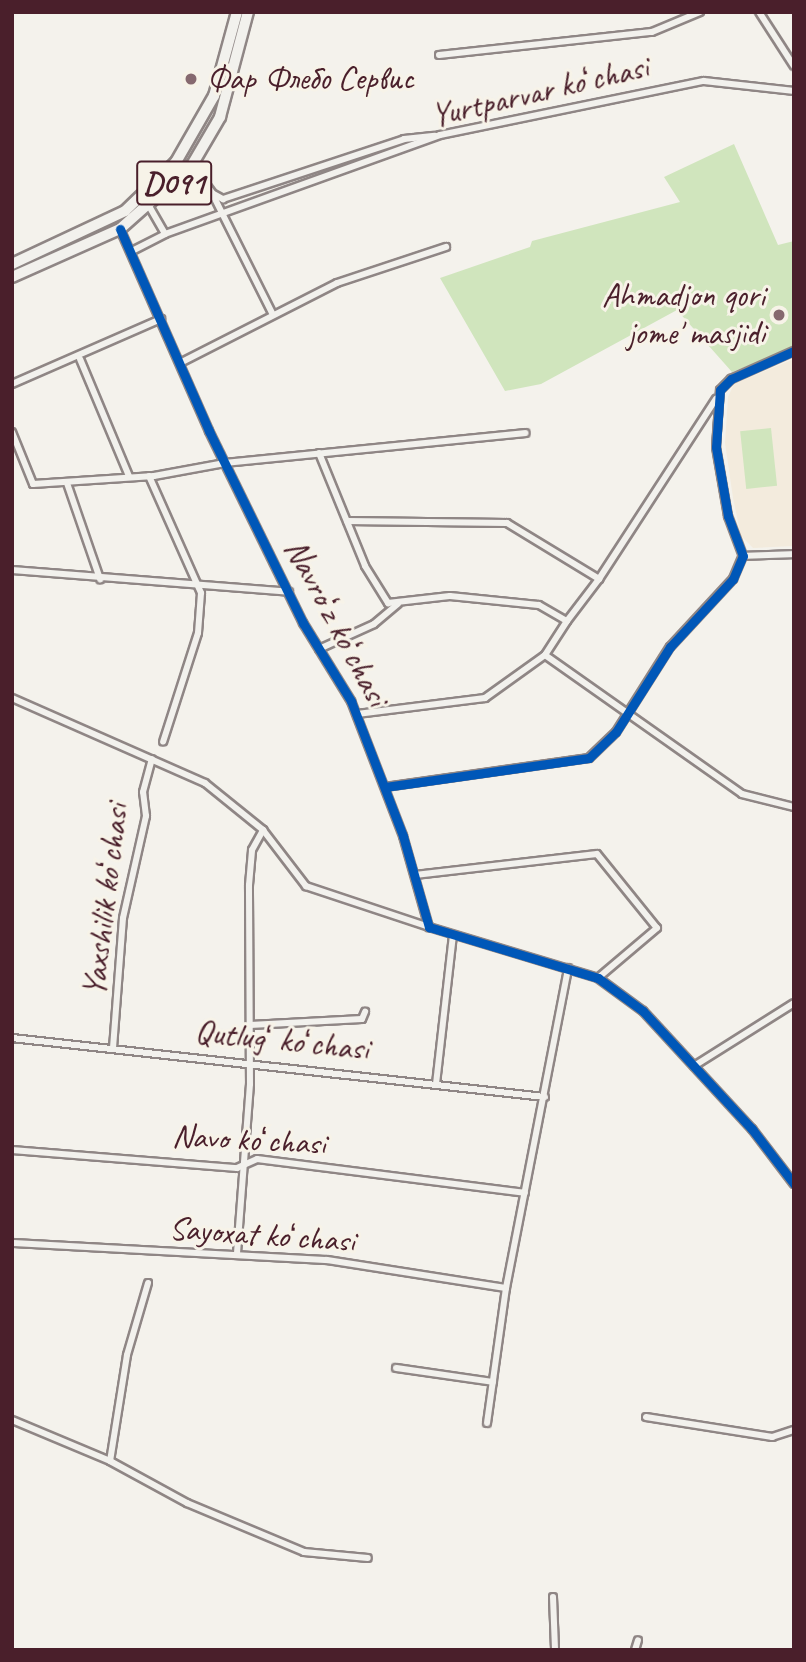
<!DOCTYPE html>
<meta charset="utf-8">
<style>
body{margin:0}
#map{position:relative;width:806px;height:1662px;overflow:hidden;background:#f4f2ec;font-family:Caveat,sans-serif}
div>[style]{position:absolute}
.built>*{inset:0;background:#f3ebdd}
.green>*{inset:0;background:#d0e5bd;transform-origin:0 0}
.roads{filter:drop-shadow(2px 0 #8f8685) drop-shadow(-2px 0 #8f8685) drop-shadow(0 2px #8f8685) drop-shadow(0 -2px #8f8685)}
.minor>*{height:6px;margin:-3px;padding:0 3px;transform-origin:3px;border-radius:3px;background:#f2f1ed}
.trunk>*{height:10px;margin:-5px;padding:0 5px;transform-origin:5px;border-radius:5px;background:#f2f1ed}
.cycleway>*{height:9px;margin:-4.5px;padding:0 4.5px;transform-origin:4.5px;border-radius:4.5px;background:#0057b8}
.dots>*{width:19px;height:19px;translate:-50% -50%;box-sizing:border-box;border:4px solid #f7f3e8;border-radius:50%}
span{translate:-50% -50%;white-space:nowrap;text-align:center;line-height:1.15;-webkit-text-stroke:6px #f7f3e8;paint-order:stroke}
.shield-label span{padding:2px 5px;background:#f7f3e8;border:2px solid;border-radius:5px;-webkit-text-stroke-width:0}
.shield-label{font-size:32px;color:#4a1f2b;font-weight:700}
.poi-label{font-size:33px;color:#4a1f2b}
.left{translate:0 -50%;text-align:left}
.right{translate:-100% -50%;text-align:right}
.street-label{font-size:33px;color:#4a1f2b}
.frame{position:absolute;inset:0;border:14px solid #4a1f2b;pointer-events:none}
</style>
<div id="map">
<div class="built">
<div style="clip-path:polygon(794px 359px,794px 546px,753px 548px,741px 536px,733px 498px,725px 443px,728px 397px,734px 384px)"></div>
</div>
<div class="green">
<div style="clip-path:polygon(734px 144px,778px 245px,794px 241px,794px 348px,732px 372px,677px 310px,541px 384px,505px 391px,440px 278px,530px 247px,532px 241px,680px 202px,664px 177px)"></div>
<div style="left:771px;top:428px;width:58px;height:31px;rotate:84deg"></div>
</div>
<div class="roads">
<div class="minor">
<div style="left:759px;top:12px;width:64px;rotate:57.1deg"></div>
<div style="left:439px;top:55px;width:214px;rotate:-6.2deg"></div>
<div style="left:652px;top:32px;width:52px;rotate:-22.6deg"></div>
<div style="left:192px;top:165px;width:34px;rotate:54deg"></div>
<div style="left:212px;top:193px;width:13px;rotate:29deg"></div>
<div style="left:223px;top:199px;width:191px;rotate:-18.3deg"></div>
<div style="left:404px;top:139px;width:31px;rotate:-6deg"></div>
<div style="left:213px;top:195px;width:134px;rotate:63.4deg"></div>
<div style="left:149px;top:206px;width:32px;rotate:60deg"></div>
<div style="left:120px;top:229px;width:221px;rotate:66.2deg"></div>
<div style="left:209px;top:431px;width:214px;rotate:63.9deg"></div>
<div style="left:303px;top:623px;width:92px;rotate:58.4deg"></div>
<div style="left:351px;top:701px;width:145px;rotate:68.9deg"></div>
<div style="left:403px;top:836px;width:95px;rotate:74.1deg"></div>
<div style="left:429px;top:927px;width:177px;rotate:16.8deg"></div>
<div style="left:598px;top:978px;width:56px;rotate:36.3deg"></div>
<div style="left:643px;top:1011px;width:161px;rotate:47.3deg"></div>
<div style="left:752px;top:1129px;width:69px;rotate:52.6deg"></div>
<div style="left:134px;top:250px;width:35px;rotate:-27deg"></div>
<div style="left:165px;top:234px;width:292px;rotate:-19.8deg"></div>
<div style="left:440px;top:135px;width:269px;rotate:-11.6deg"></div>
<div style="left:704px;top:81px;width:91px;rotate:6.3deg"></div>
<div style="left:80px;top:359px;width:127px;rotate:67.3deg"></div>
<div style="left:180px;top:363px;width:176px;rotate:-27deg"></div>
<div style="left:337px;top:283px;width:115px;rotate:-18.3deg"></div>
<div style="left:12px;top:384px;width:163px;rotate:-23.6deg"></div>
<div style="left:12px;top:432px;width:56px;rotate:68deg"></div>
<div style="left:33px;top:484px;width:121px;rotate:-3.8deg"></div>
<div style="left:154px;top:476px;width:72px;rotate:-10.4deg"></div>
<div style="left:225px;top:463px;width:302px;rotate:-5.7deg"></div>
<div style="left:319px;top:453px;width:122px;rotate:67.8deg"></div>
<div style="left:365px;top:566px;width:44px;rotate:58.1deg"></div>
<div style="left:388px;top:603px;width:62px;rotate:-6.4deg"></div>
<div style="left:450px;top:596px;width:89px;rotate:5.8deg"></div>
<div style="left:539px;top:605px;width:32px;rotate:30deg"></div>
<div style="left:567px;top:621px;width:40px;rotate:122.9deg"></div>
<div style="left:545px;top:655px;width:241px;rotate:35.2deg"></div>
<div style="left:742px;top:794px;width:54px;rotate:14deg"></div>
<div style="left:149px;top:476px;width:128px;rotate:66deg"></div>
<div style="left:201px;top:593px;width:40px;rotate:94.3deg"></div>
<div style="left:198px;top:633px;width:114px;rotate:107.8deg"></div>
<div style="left:67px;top:483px;width:102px;rotate:71deg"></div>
<div style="left:347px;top:521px;width:160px;rotate:0.7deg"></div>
<div style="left:507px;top:523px;width:108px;rotate:31.3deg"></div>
<div style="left:599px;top:579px;width:53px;rotate:127.3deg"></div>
<div style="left:743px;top:556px;width:51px;rotate:-2.2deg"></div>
<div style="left:12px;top:570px;width:278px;rotate:4.5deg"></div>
<div style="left:599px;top:579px;width:215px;rotate:-57deg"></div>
<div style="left:319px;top:649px;width:60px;rotate:-24.4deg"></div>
<div style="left:374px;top:624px;width:31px;rotate:-40deg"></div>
<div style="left:12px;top:698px;width:211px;rotate:23.8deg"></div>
<div style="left:205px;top:783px;width:75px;rotate:39deg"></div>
<div style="left:263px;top:830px;width:71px;rotate:52.5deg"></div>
<div style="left:306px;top:886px;width:130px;rotate:18.4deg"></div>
<div style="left:357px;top:714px;width:129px;rotate:-7.1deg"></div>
<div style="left:485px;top:698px;width:74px;rotate:-35.6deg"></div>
<div style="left:385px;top:787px;width:206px;rotate:-8.1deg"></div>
<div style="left:589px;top:758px;width:37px;rotate:-44deg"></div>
<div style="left:616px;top:732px;width:101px;rotate:-57.6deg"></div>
<div style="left:670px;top:647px;width:93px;rotate:-47.2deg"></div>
<div style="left:733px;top:579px;width:25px;rotate:-67deg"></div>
<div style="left:743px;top:556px;width:43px;rotate:-110.6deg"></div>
<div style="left:728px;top:516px;width:70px;rotate:-99.9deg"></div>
<div style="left:716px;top:447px;width:57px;rotate:-86deg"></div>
<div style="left:720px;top:390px;width:16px;rotate:-45deg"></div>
<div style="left:731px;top:379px;width:69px;rotate:-24deg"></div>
<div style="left:415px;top:875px;width:183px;rotate:-6.6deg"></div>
<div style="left:597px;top:854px;width:95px;rotate:51deg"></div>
<div style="left:657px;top:928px;width:77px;rotate:139.7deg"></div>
<div style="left:250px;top:1025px;width:112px;rotate:-3.1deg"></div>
<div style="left:362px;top:1019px;width:8px;rotate:-67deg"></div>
<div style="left:12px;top:1038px;width:536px;rotate:6.32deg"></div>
<div style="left:113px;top:1048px;width:130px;rotate:-85.6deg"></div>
<div style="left:123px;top:918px;width:105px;rotate:-77.3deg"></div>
<div style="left:146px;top:816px;width:24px;rotate:-97deg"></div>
<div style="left:143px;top:792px;width:34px;rotate:-75deg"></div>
<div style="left:694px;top:1066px;width:118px;rotate:-32.2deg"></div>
<div style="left:436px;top:1084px;width:150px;rotate:-83.5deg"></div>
<div style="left:12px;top:1150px;width:226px;rotate:4.6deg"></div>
<div style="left:237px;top:1168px;width:22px;rotate:-24deg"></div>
<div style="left:257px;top:1159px;width:270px;rotate:7.2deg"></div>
<div style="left:12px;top:1243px;width:315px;rotate:3.1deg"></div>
<div style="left:327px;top:1260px;width:181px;rotate:8.9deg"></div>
<div style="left:237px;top:1253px;width:169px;rotate:-85.6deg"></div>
<div style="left:250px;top:1084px;width:199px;rotate:-90.3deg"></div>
<div style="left:249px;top:885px;width:35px;rotate:-85deg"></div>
<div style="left:252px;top:850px;width:23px;rotate:-61deg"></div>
<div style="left:148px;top:1283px;width:75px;rotate:106.3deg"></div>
<div style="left:127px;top:1355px;width:107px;rotate:99.1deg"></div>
<div style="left:110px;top:1461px;width:88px;rotate:28.6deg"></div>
<div style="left:187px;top:1503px;width:127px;rotate:22.7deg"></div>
<div style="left:304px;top:1552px;width:64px;rotate:5.4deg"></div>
<div style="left:396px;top:1368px;width:98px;rotate:8.2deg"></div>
<div style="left:646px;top:1417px;width:128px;rotate:9deg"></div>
<div style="left:772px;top:1437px;width:23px;rotate:-18deg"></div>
<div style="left:12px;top:1420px;width:106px;rotate:22.7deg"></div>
<div style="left:487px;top:1423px;width:136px;rotate:-82deg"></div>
<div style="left:506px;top:1288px;width:326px;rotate:-79deg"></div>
<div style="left:553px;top:1597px;width:53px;rotate:87.8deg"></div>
<div style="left:635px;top:1650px;width:10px;rotate:-73deg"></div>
</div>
<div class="trunk">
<div style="left:12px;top:264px;width:125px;rotate:-25.1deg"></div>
<div style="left:125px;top:211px;width:71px;rotate:-43.9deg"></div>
<div style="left:176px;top:162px;width:76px;rotate:-60.1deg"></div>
<div style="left:214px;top:96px;width:87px;rotate:-74.7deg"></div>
<div style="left:12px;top:277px;width:118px;rotate:-24deg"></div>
<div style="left:120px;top:229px;width:96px;rotate:-41.6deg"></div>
<div style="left:192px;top:165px;width:56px;rotate:-59.7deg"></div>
<div style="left:220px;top:117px;width:109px;rotate:-75.1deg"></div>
</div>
</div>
<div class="cycleway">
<div style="left:120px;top:229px;width:221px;rotate:66.2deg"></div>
<div style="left:209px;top:431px;width:214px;rotate:63.9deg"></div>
<div style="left:303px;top:623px;width:92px;rotate:58.4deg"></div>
<div style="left:351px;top:701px;width:145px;rotate:68.9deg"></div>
<div style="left:403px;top:836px;width:95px;rotate:74.1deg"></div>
<div style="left:429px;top:927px;width:177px;rotate:16.8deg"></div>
<div style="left:598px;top:978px;width:56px;rotate:36.3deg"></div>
<div style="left:643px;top:1011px;width:161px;rotate:47.3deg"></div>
<div style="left:752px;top:1129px;width:69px;rotate:52.6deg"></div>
<div style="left:385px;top:787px;width:206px;rotate:-8.1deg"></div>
<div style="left:589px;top:758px;width:37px;rotate:-44deg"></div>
<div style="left:616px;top:732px;width:101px;rotate:-57.6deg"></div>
<div style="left:670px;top:647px;width:93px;rotate:-47.2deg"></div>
<div style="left:733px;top:579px;width:25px;rotate:-67deg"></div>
<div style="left:743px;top:556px;width:43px;rotate:-110.6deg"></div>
<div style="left:728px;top:516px;width:70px;rotate:-99.9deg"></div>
<div style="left:716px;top:447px;width:57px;rotate:-86deg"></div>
<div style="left:720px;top:390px;width:16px;rotate:-45deg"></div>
<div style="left:731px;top:379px;width:69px;rotate:-24deg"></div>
</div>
<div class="dots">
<div style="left:191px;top:79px;background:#86696f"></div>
<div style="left:779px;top:315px;background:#86696f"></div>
</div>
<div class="shield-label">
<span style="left:174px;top:183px">D091</span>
</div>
<div class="poi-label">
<span class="left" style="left:207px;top:79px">Фар Флебо Сервис</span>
<span class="right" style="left:765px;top:315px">Ahmadjon qori<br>jome' masjidi</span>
</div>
<div class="street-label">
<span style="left:540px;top:92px;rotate:-13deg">Yurtparvar koʻchasi</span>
<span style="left:336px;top:623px;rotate:62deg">Navroʻz koʻchasi</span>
<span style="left:106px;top:900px;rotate:-83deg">Yaxshilik koʻchasi</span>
<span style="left:282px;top:1041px;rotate:6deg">Qutlugʻ koʻchasi</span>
<span style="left:249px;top:1140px;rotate:3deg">Navo koʻchasi</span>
<span style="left:262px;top:1235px;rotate:4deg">Sayoxat koʻchasi</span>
</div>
<div class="frame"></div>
</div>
